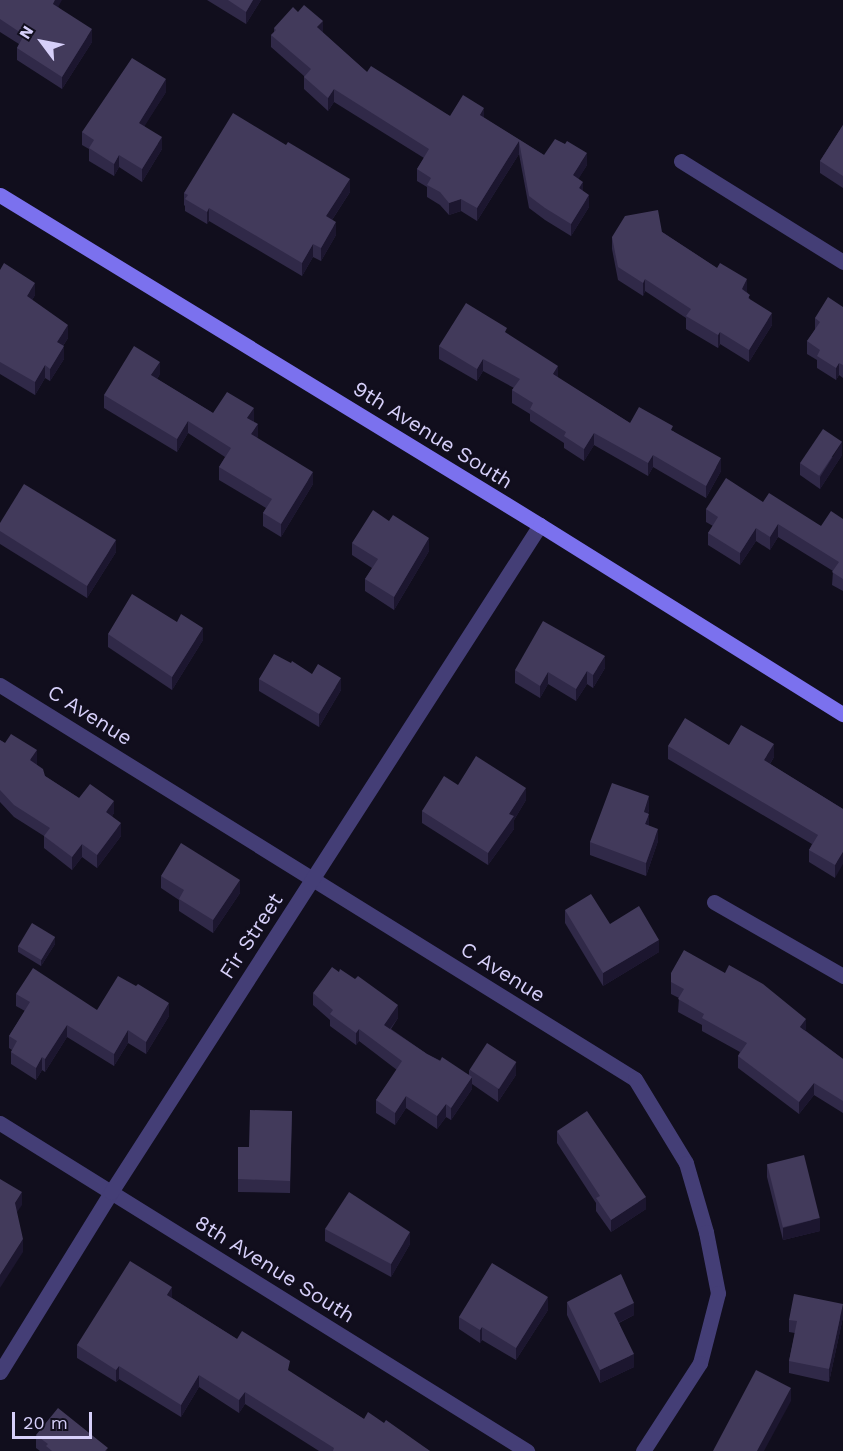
<!DOCTYPE html>
<style>
body{margin:0}
#map{position:relative;width:843px;height:1451px;overflow:hidden;background:#110e1d;font-family:"Work Sans",sans-serif}
div>[style]{position:absolute}
.street>*{height:15px;margin:-7.5px;padding:0 7.5px;transform-origin:7.5px;border-radius:7.5px;background:#443e76}
.secondary>*{height:15px;margin:-7.5px;padding:0 7.5px;transform-origin:7.5px;border-radius:7.5px;background:#7b71ee}
.wall>*{inset:0;background:#302948}
.shaded-wall>*{inset:0;background:#1c162f}
.building>*{inset:0;background:#423a5b;transform-origin:0 0}
span{translate:-50% -50%;white-space:nowrap;text-align:center;line-height:1.15;-webkit-text-stroke:4.5px #110e1d;paint-order:stroke}
.street-label{font-size:21px;color:#d6cff9}
.north{position:absolute;left:12px;top:12px;width:60px;height:60px;-webkit-text-stroke:4px #110e1d;paint-order:stroke;rotate:302deg;font-size:16px;font-weight:700;line-height:24px;text-align:center;color:#d6cff9}
.north::after{content:'';display:block;margin:auto;width:21px;height:27px;background:#d6cff9;clip-path:polygon(50% 0,100% 100%,50% 72%,0 100%)}
.scale{position:absolute;left:12px;top:1412px;width:80px;height:27px;box-sizing:border-box;border:3px solid #d6cff9;border-top:0;padding-left:8px;font-size:18px;line-height:21px;white-space:nowrap;color:#d6cff9;-webkit-text-stroke:4px #110e1d;paint-order:stroke}
</style>
<div id="map">
<div class="street">
<div style="left:681px;top:161px;width:191px;rotate:31.9deg"></div>
<div style="left:0;top:685px;width:747px;rotate:31.82deg"></div>
<div style="left:635px;top:1079px;width:98px;rotate:58.7deg"></div>
<div style="left:686px;top:1163px;width:72px;rotate:73.8deg"></div>
<div style="left:706px;top:1232px;width:62px;rotate:78.9deg"></div>
<div style="left:718px;top:1293px;width:72px;rotate:104.4deg"></div>
<div style="left:700px;top:1363px;width:105px;rotate:122.9deg"></div>
<div style="left:714px;top:902px;width:149px;rotate:29.8deg"></div>
<div style="left:0;top:1123px;width:621px;rotate:31.9deg"></div>
<div style="left:0;top:1372px;width:211px;rotate:-58.3deg"></div>
<div style="left:111px;top:1192px;width:793px;rotate:-57.25deg"></div>
</div>
<div class="secondary">
<div style="left:0;top:195px;width:633px;rotate:31.43deg"></div>
<div style="left:540px;top:525px;width:357px;rotate:32deg"></div>
</div>
<div class="wall">
<div style="clip-path:polygon(0 0,58px 7px,92px 42px,62px 89px,17px 60px,17px 48px,19px 44px,0 32px)"></div>
<div style="clip-path:polygon(207px 0,261px 0,246px 24px)"></div>
<div style="clip-path:polygon(274px 28px,323px 33px,367px 72px,450px 116px,484px 118px,544px 155px,587px 165px,578px 179px,589px 207px,571px 236px,545px 220px,529px 208px,519px 154px,477px 221px,461px 211px,449px 215px,440px 205px,427px 197px,427px 187px,417px 181px,417px 169px,424px 158px,334px 102px,328px 111px,304px 89px,304px 76px,271px 47px,271px 35px,274px 32px)"></div>
<div style="clip-path:polygon(166px 92px,144px 126px,162px 149px,142px 182px,119px 167px,114px 176px,89px 161px,89px 149px,82px 145px,82px 132px)"></div>
<div style="clip-path:polygon(843px 125px,843px 188px,820px 173px,820px 161px)"></div>
<div style="clip-path:polygon(350px 192px,332px 220px,336px 235px,321px 261px,313px 257px,302px 276px,209px 221px,207px 224px,185px 211px,185px 206px,184px 205px,184px 193px)"></div>
<div style="clip-path:polygon(662px 232px,717px 268px,747px 292px,750px 300px,772px 325px,749px 362px,720px 344px,718px 348px,686px 329px,686px 318px,645px 291px,643px 296px,618px 280px,612px 249px,612px 237px)"></div>
<div style="clip-path:polygon(0 270px,35px 295px,32px 300px,68px 338px,63px 346px,64px 359px,50px 381px,45px 378px,35px 395px,0 374px)"></div>
<div style="clip-path:polygon(843px 307px,843px 378px,839px 375px,836px 380px,817px 368px,817px 360px,807px 354px,807px 341px,815px 330px,815px 318px)"></div>
<div style="clip-path:polygon(507px 334px,558px 378px,630px 423px,673px 431px,721px 471px,706px 498px,653px 467px,648px 476px,594px 445px,584px 461px,564px 448px,564px 443px,530px 421px,530px 414px,512px 403px,512px 390px,514px 388px,483px 371px,477px 381px,439px 359px,439px 346px)"></div>
<div style="clip-path:polygon(160px 374px,157px 379px,213px 413px,254px 421px,257px 438px,313px 484px,281px 537px,263px 526px,263px 513px,266px 508px,219px 480px,219px 467px,225px 457px,188px 433px,177px 452px,104px 408px,104px 395px)"></div>
<div style="clip-path:polygon(842px 455px,820px 489px,800px 475px,800px 463px)"></div>
<div style="clip-path:polygon(763px 502px,821px 526px,843px 519px,843px 591px,832px 585px,833px 571px,778px 537px,770px 550px,756px 541px,740px 565px,708px 545px,708px 533px,713px 526px,706px 522px,706px 509px)"></div>
<div style="clip-path:polygon(0 523px,116px 552px,87px 598px,0 544px)"></div>
<div style="clip-path:polygon(352px 543px,429px 551px,394px 610px,365px 591px,365px 579px,372px 568px,352px 555px)"></div>
<div style="clip-path:polygon(108px 634px,203px 640px,172px 690px,108px 647px)"></div>
<div style="clip-path:polygon(605px 668px,593px 688px,587px 684px,576px 701px,548px 684px,540px 698px,515px 683px,515px 670px)"></div>
<div style="clip-path:polygon(312px 674px,341px 690px,319px 727px,259px 691px,259px 679px)"></div>
<div style="clip-path:polygon(0 740px,37px 763px,36px 764px,45px 776px,79px 798px,114px 813px,112px 816px,121px 836px,97px 868px,82px 857px,72px 870px,44px 848px,44px 836px,14px 817px,0 802px)"></div>
<div style="clip-path:polygon(729px 745px,774px 757px,770px 764px,843px 809px,835px 878px,809px 862px,809px 850px,812px 844px,668px 759px,668px 746px)"></div>
<div style="clip-path:polygon(458px 785px,526px 800px,514px 820px,514px 829px,488px 865px,422px 823px,422px 811px)"></div>
<div style="clip-path:polygon(649px 809px,648px 814px,649px 826px,658px 841px,646px 876px,590px 855px,590px 842px)"></div>
<div style="clip-path:polygon(161px 876px,240px 893px,213px 933px,179px 911px,179px 900px,161px 888px)"></div>
<div style="clip-path:polygon(565px 910px,659px 952px,603px 986px,565px 923px)"></div>
<div style="clip-path:polygon(55px 944px,41px 966px,18px 952px,18px 946px)"></div>
<div style="clip-path:polygon(671px 973px,806px 1031px,843px 1059px,843px 1113px,814px 1095px,799px 1114px,738px 1068px,738px 1056px,740px 1052px,702px 1031px,702px 1025px,678px 1012px,679px 998px,671px 994px)"></div>
<div style="clip-path:polygon(313px 993px,398px 1018px,391px 1029px,427px 1054px,469px 1075px,469px 1070px,516px 1075px,498px 1102px,472px 1084px,472px 1089px,451px 1120px,446px 1117px,437px 1129px,406px 1108px,395px 1125px,376px 1113px,376px 1100px,397px 1070px,359px 1041px,356px 1045px,330px 1026px,330px 1020px,313px 1005px)"></div>
<div style="clip-path:polygon(16px 994px,97px 1010px,169px 1016px,146px 1054px,128px 1043px,114px 1066px,67px 1037px,45px 1072px,42px 1070px,36px 1080px,11px 1064px,11px 1052px,12px 1050px,9px 1048px,9px 1036px,25px 1011px,16px 1006px)"></div>
<div style="clip-path:polygon(292px 1111px,290px 1193px,238px 1192px,238px 1147px,249px 1147px)"></div>
<div style="clip-path:polygon(557px 1131px,646px 1209px,611px 1232px,596px 1211px,596px 1203px,557px 1143px)"></div>
<div style="clip-path:polygon(767px 1164px,820px 1231px,783px 1240px,767px 1177px)"></div>
<div style="clip-path:polygon(325px 1229px,410px 1244px,391px 1277px,325px 1241px)"></div>
<div style="clip-path:polygon(172px 1298px,364px 1419px,384px 1423px,430px 1451px,319px 1451px,245px 1404px,239px 1413px,199px 1387px,181px 1417px,119px 1379px,116px 1382px,77px 1358px,77px 1345px)"></div>
<div style="clip-path:polygon(567px 1302px,634px 1315px,619px 1323px,634px 1367px,600px 1383px,567px 1315px)"></div>
<div style="clip-path:polygon(548px 1310px,516px 1360px,482px 1340px,480px 1343px,459px 1329px,459px 1317px)"></div>
<div style="clip-path:polygon(843px 1317px,829px 1382px,789px 1373px,789px 1361px,795px 1333px,789px 1332px,789px 1320px)"></div>
<div style="clip-path:polygon(36px 1435px,108px 1451px,40px 1451px,36px 1448px)"></div>
</div>
<div class="shaded-wall">
<div style="clip-path:polygon(55px 0,62px 0,53px 16px,53px 4px)"></div>
<div style="clip-path:polygon(253px 0,261px 0,246px 24px,246px 12px)"></div>
<div style="clip-path:polygon(323px 21px,323px 33px,317px 27px)"></div>
<div style="clip-path:polygon(92px 29px,92px 42px,62px 89px,62px 77px)"></div>
<div style="clip-path:polygon(166px 79px,166px 92px,139px 135px,139px 123px)"></div>
<div style="clip-path:polygon(334px 89px,334px 102px,328px 111px,328px 98px)"></div>
<div style="clip-path:polygon(484px 108px,484px 120px,480px 115px)"></div>
<div style="clip-path:polygon(162px 137px,162px 149px,142px 182px,142px 169px)"></div>
<div style="clip-path:polygon(519px 141px,519px 154px,477px 221px,477px 208px)"></div>
<div style="clip-path:polygon(587px 153px,587px 165px,573px 188px,573px 175px)"></div>
<div style="clip-path:polygon(119px 155px,119px 167px,114px 176px,114px 164px)"></div>
<div style="clip-path:polygon(350px 179px,350px 192px,326px 229px,326px 216px)"></div>
<div style="clip-path:polygon(583px 182px,583px 194px,579px 188px)"></div>
<div style="clip-path:polygon(589px 195px,589px 207px,571px 236px,571px 224px)"></div>
<div style="clip-path:polygon(461px 199px,461px 211px,449px 215px,449px 203px)"></div>
<div style="clip-path:polygon(209px 208px,209px 221px,207px 224px,207px 212px)"></div>
<div style="clip-path:polygon(336px 222px,336px 235px,321px 261px,321px 248px)"></div>
<div style="clip-path:polygon(313px 244px,313px 257px,302px 276px,302px 263px)"></div>
<div style="clip-path:polygon(645px 279px,645px 291px,643px 296px,643px 283px)"></div>
<div style="clip-path:polygon(747px 279px,747px 292px,742px 302px,742px 289px)"></div>
<div style="clip-path:polygon(35px 283px,35px 295px,27px 309px,27px 296px)"></div>
<div style="clip-path:polygon(772px 313px,772px 325px,749px 362px,749px 350px)"></div>
<div style="clip-path:polygon(68px 325px,68px 338px,57px 355px,57px 342px)"></div>
<div style="clip-path:polygon(720px 332px,720px 344px,718px 348px,718px 335px)"></div>
<div style="clip-path:polygon(64px 346px,64px 359px,50px 381px,50px 369px)"></div>
<div style="clip-path:polygon(483px 359px,483px 371px,477px 381px,477px 369px)"></div>
<div style="clip-path:polygon(160px 362px,160px 374px,151px 388px,151px 375px)"></div>
<div style="clip-path:polygon(839px 363px,839px 375px,836px 380px,836px 368px)"></div>
<div style="clip-path:polygon(45px 365px,45px 378px,35px 395px,35px 382px)"></div>
<div style="clip-path:polygon(558px 366px,558px 378px,553px 374px)"></div>
<div style="clip-path:polygon(254px 408px,254px 421px,247px 430px,247px 418px)"></div>
<div style="clip-path:polygon(188px 421px,188px 433px,177px 452px,177px 439px)"></div>
<div style="clip-path:polygon(258px 424px,258px 437px,251px 447px,251px 434px)"></div>
<div style="clip-path:polygon(594px 433px,594px 445px,584px 461px,584px 449px)"></div>
<div style="clip-path:polygon(842px 442px,842px 455px,820px 489px,820px 477px)"></div>
<div style="clip-path:polygon(653px 455px,653px 467px,648px 476px,648px 463px)"></div>
<div style="clip-path:polygon(721px 458px,721px 471px,706px 498px,706px 486px)"></div>
<div style="clip-path:polygon(313px 472px,313px 484px,281px 537px,281px 524px)"></div>
<div style="clip-path:polygon(778px 524px,778px 537px,770px 550px,770px 537px)"></div>
<div style="clip-path:polygon(756px 528px,756px 541px,740px 565px,740px 553px)"></div>
<div style="clip-path:polygon(429px 538px,429px 551px,394px 610px,394px 597px)"></div>
<div style="clip-path:polygon(116px 540px,116px 552px,87px 598px,87px 586px)"></div>
<div style="clip-path:polygon(203px 628px,203px 640px,172px 690px,172px 677px)"></div>
<div style="clip-path:polygon(605px 656px,605px 668px,593px 688px,593px 675px)"></div>
<div style="clip-path:polygon(587px 671px,587px 684px,576px 701px,576px 689px)"></div>
<div style="clip-path:polygon(548px 672px,548px 684px,540px 698px,540px 686px)"></div>
<div style="clip-path:polygon(341px 678px,341px 690px,319px 727px,319px 714px)"></div>
<div style="clip-path:polygon(774px 744px,774px 757px,764px 773px,764px 760px)"></div>
<div style="clip-path:polygon(37px 750px,37px 763px,30px 773px,30px 760px)"></div>
<div style="clip-path:polygon(526px 788px,526px 800px,514px 820px,514px 829px,488px 865px,488px 853px,509px 814px)"></div>
<div style="clip-path:polygon(649px 796px,649px 809px,644px 825px,644px 812px)"></div>
<div style="clip-path:polygon(114px 801px,114px 813px,106px 825px,106px 812px)"></div>
<div style="clip-path:polygon(649px 814px,649px 827px,645px 824px)"></div>
<div style="clip-path:polygon(121px 823px,121px 836px,97px 868px,97px 855px)"></div>
<div style="clip-path:polygon(658px 829px,658px 841px,646px 876px,646px 863px)"></div>
<div style="clip-path:polygon(82px 844px,82px 857px,72px 870px,72px 857px)"></div>
<div style="clip-path:polygon(843px 852px,843px 864px,835px 878px,835px 865px)"></div>
<div style="clip-path:polygon(240px 880px,240px 893px,213px 933px,213px 920px)"></div>
<div style="clip-path:polygon(55px 937px,55px 944px,41px 966px,41px 960px)"></div>
<div style="clip-path:polygon(659px 940px,659px 952px,603px 986px,603px 973px)"></div>
<div style="clip-path:polygon(169px 1003px,169px 1016px,146px 1054px,146px 1042px)"></div>
<div style="clip-path:polygon(398px 1005px,398px 1018px,384px 1037px,384px 1025px)"></div>
<div style="clip-path:polygon(806px 1019px,806px 1031px,800px 1027px)"></div>
<div style="clip-path:polygon(67px 1025px,67px 1037px,45px 1072px,45px 1059px)"></div>
<div style="clip-path:polygon(359px 1029px,359px 1041px,356px 1045px,356px 1033px)"></div>
<div style="clip-path:polygon(128px 1030px,128px 1043px,114px 1066px,114px 1054px)"></div>
<div style="clip-path:polygon(42px 1057px,42px 1070px,36px 1080px,36px 1068px)"></div>
<div style="clip-path:polygon(516px 1062px,516px 1075px,498px 1102px,498px 1089px)"></div>
<div style="clip-path:polygon(472px 1077px,472px 1089px,451px 1120px,451px 1108px)"></div>
<div style="clip-path:polygon(814px 1083px,814px 1095px,799px 1114px,799px 1102px)"></div>
<div style="clip-path:polygon(406px 1096px,406px 1108px,395px 1125px,395px 1113px)"></div>
<div style="clip-path:polygon(446px 1104px,446px 1117px,437px 1129px,437px 1116px)"></div>
<div style="clip-path:polygon(22px 1192px,22px 1205px,15px 1215px,15px 1203px)"></div>
<div style="clip-path:polygon(646px 1197px,646px 1209px,611px 1232px,611px 1220px)"></div>
<div style="clip-path:polygon(820px 1218px,820px 1231px,783px 1240px,783px 1228px)"></div>
<div style="clip-path:polygon(410px 1232px,410px 1244px,391px 1277px,391px 1264px)"></div>
<div style="clip-path:polygon(23px 1239px,23px 1252px,0 1288px,0 1275px)"></div>
<div style="clip-path:polygon(172px 1287px,172px 1300px,167px 1295px)"></div>
<div style="clip-path:polygon(548px 1297px,548px 1310px,516px 1360px,516px 1348px)"></div>
<div style="clip-path:polygon(634px 1303px,634px 1315px,614px 1325px,614px 1313px)"></div>
<div style="clip-path:polygon(843px 1304px,843px 1317px,829px 1382px,829px 1369px)"></div>
<div style="clip-path:polygon(482px 1327px,482px 1340px,480px 1343px,480px 1330px)"></div>
<div style="clip-path:polygon(634px 1354px,634px 1367px,600px 1383px,600px 1370px)"></div>
<div style="clip-path:polygon(119px 1366px,119px 1379px,116px 1382px,116px 1370px)"></div>
<div style="clip-path:polygon(199px 1375px,199px 1387px,181px 1417px,181px 1405px)"></div>
<div style="clip-path:polygon(791px 1388px,791px 1401px,764px 1451px,757px 1451px)"></div>
<div style="clip-path:polygon(245px 1392px,245px 1404px,239px 1413px,239px 1400px)"></div>
</div>
<div class="building">
<div style="clip-path:polygon(0 0,55px 0,53px 4px,92px 29px,62px 77px,17px 48px,24px 35px,0 19px)"></div>
<div style="clip-path:polygon(228px 0,253px 0,246px 12px)"></div>
<div style="clip-path:polygon(304px 5px,323px 21px,317px 27px,367px 72px,371px 66px,450px 116px,463px 95px,484px 108px,480px 115px,544px 155px,555px 139px,565px 144px,567px 141px,587px 153px,573px 175px,583px 182px,579px 188px,589px 195px,571px 224px,545px 208px,529px 196px,519px 141px,477px 208px,461px 199px,449px 203px,440px 192px,427px 185px,431px 178px,417px 169px,429px 149px,334px 89px,328px 98px,304px 77px,311px 69px,271px 35px,276px 30px,274px 28px,293px 7px,298px 12px)"></div>
<div style="clip-path:polygon(132px 58px,166px 79px,139px 123px,162px 137px,142px 169px,119px 155px,114px 164px,89px 148px,94px 140px,82px 132px)"></div>
<div style="clip-path:polygon(233px 113px,286px 145px,288px 142px,350px 179px,326px 216px,336px 222px,321px 248px,313px 244px,302px 263px,209px 208px,207px 212px,185px 199px,188px 195px,184px 193px)"></div>
<div style="clip-path:polygon(843px 125px,843px 176px,820px 161px)"></div>
<div style="clip-path:polygon(658px 210px,662px 232px,717px 268px,720px 263px,747px 279px,742px 289px,750px 295px,748px 298px,772px 313px,749px 350px,720px 332px,718px 335px,686px 316px,691px 309px,645px 279px,643px 283px,618px 267px,612px 237px,625px 216px)"></div>
<div style="clip-path:polygon(4px 263px,35px 283px,27px 296px,68px 325px,57px 342px,64px 346px,50px 369px,45px 365px,35px 382px,0 362px,0 270px)"></div>
<div style="clip-path:polygon(828px 297px,843px 307px,843px 365px,839px 363px,836px 368px,817px 356px,820px 350px,807px 341px,820px 322px,815px 318px)"></div>
<div style="clip-path:polygon(466px 303px,507px 328px,505px 332px,558px 366px,553px 374px,630px 423px,639px 407px,673px 426px,671px 430px,721px 458px,706px 486px,653px 455px,648px 463px,594px 433px,584px 449px,564px 436px,566px 432px,530px 409px,533px 403px,512px 390px,520px 379px,483px 359px,477px 369px,439px 346px)"></div>
<div style="clip-path:polygon(134px 346px,160px 362px,151px 375px,213px 413px,227px 392px,254px 408px,247px 418px,258px 424px,251px 434px,313px 472px,281px 524px,263px 513px,272px 499px,219px 467px,231px 448px,188px 421px,177px 439px,104px 395px)"></div>
<div style="left:823px;top:429px;width:23px;height:41px;rotate:34deg"></div>
<div style="clip-path:polygon(726px 478px,763px 502px,769px 493px,821px 526px,831px 511px,843px 519px,843px 579px,832px 572px,839px 562px,778px 524px,770px 537px,756px 528px,740px 553px,708px 533px,718px 517px,706px 509px)"></div>
<div style="clip-path:polygon(24px 484px,116px 540px,87px 586px,0 531px,0 523px)"></div>
<div style="clip-path:polygon(373px 510px,389px 521px,393px 515px,429px 538px,394px 597px,365px 579px,378px 559px,352px 543px)"></div>
<div style="clip-path:polygon(132px 594px,177px 622px,181px 614px,203px 628px,172px 677px,108px 634px)"></div>
<div style="clip-path:polygon(543px 621px,605px 656px,593px 675px,587px 671px,576px 689px,548px 672px,540px 686px,515px 670px)"></div>
<div style="clip-path:polygon(274px 654px,291px 663px,292px 661px,312px 674px,318px 664px,341px 678px,319px 714px,259px 679px)"></div>
<div style="clip-path:polygon(685px 718px,729px 745px,741px 725px,774px 744px,764px 760px,843px 809px,843px 852px,835px 865px,809px 850px,818px 835px,668px 746px)"></div>
<div style="clip-path:polygon(11px 734px,37px 750px,30px 760px,43px 769px,45px 776px,79px 798px,90px 784px,114px 801px,106px 812px,121px 823px,97px 855px,82px 844px,72px 857px,44px 836px,50px 828px,14px 805px,0 790px,0 740px,5px 743px)"></div>
<div style="clip-path:polygon(476px 756px,526px 788px,509px 814px,514px 816px,488px 853px,422px 811px,444px 776px,458px 785px)"></div>
<div style="clip-path:polygon(612px 783px,649px 796px,644px 812px,649px 814px,645px 824px,658px 829px,646px 863px,590px 842px)"></div>
<div style="clip-path:polygon(181px 843px,240px 880px,213px 920px,179px 899px,184px 890px,161px 876px)"></div>
<div style="clip-path:polygon(591px 894px,610px 924px,639px 906px,659px 940px,603px 973px,565px 910px)"></div>
<div style="left:32px;top:923px;width:27px;height:27px;rotate:31deg"></div>
<div style="clip-path:polygon(684px 950px,725px 973px,729px 965px,763px 984px,806px 1019px,800px 1027px,843px 1059px,843px 1101px,814px 1083px,799px 1102px,738px 1056px,747px 1043px,702px 1018px,704px 1014px,678px 999px,684px 989px,671px 982px,671px 973px)"></div>
<div style="clip-path:polygon(332px 967px,339px 972px,340px 969px,355px 979px,358px 976px,398px 1005px,384px 1025px,427px 1054px,440px 1061px,442px 1057px,472px 1077px,451px 1108px,446px 1104px,437px 1116px,406px 1096px,395px 1113px,376px 1100px,402px 1061px,359px 1029px,356px 1033px,330px 1014px,333px 1010px,313px 993px)"></div>
<div style="clip-path:polygon(33px 968px,97px 1010px,118px 976px,136px 986px,138px 984px,169px 1003px,146px 1042px,128px 1030px,114px 1054px,67px 1025px,45px 1059px,42px 1057px,36px 1068px,11px 1052px,17px 1041px,9px 1036px,30px 1002px,16px 994px)"></div>
<div style="left:487px;top:1043px;width:35px;height:32px;rotate:33deg"></div>
<div style="clip-path:polygon(250px 1110px,292px 1111px,290px 1181px,238px 1179px,238px 1147px,249px 1147px)"></div>
<div style="clip-path:polygon(587px 1111px,646px 1197px,611px 1220px,596px 1198px,600px 1196px,557px 1131px)"></div>
<div style="left:804px;top:1155px;width:65px;height:38px;rotate:76deg"></div>
<div style="clip-path:polygon(0 1179px,22px 1192px,15px 1203px,23px 1239px,0 1275px)"></div>
<div style="clip-path:polygon(349px 1192px,410px 1232px,391px 1264px,325px 1229px)"></div>
<div style="clip-path:polygon(130px 1261px,172px 1287px,167px 1295px,237px 1339px,242px 1331px,290px 1361px,288px 1370px,364px 1419px,368px 1412px,384px 1423px,386px 1420px,430px 1451px,333px 1451px,334px 1448px,245px 1392px,239px 1400px,199px 1375px,181px 1405px,119px 1366px,116px 1370px,77px 1345px)"></div>
<div style="clip-path:polygon(492px 1263px,548px 1297px,516px 1348px,482px 1327px,480px 1330px,459px 1317px)"></div>
<div style="clip-path:polygon(621px 1274px,634px 1303px,614px 1313px,634px 1354px,600px 1370px,567px 1302px)"></div>
<div style="clip-path:polygon(794px 1294px,843px 1304px,829px 1369px,789px 1361px,797px 1321px,789px 1320px)"></div>
<div style="clip-path:polygon(756px 1370px,791px 1388px,757px 1451px,713px 1451px)"></div>
<div style="clip-path:polygon(58px 1408px,108px 1448px,105px 1451px,52px 1451px,46px 1446px,48px 1444px,36px 1435px)"></div>
</div>
<div class="street-label">
<span style="left:433px;top:435px;rotate:32deg">9th Avenue South</span>
<span style="left:90px;top:715px;rotate:32deg">C Avenue</span>
<span style="left:251px;top:936px;rotate:-57deg">Fir Street</span>
<span style="left:503px;top:972px;rotate:32deg">C Avenue</span>
<span style="left:275px;top:1269px;rotate:32deg">8th Avenue South</span>
</div>
<div class="north">N</div>
<div class="scale">20 m</div>
</div>
